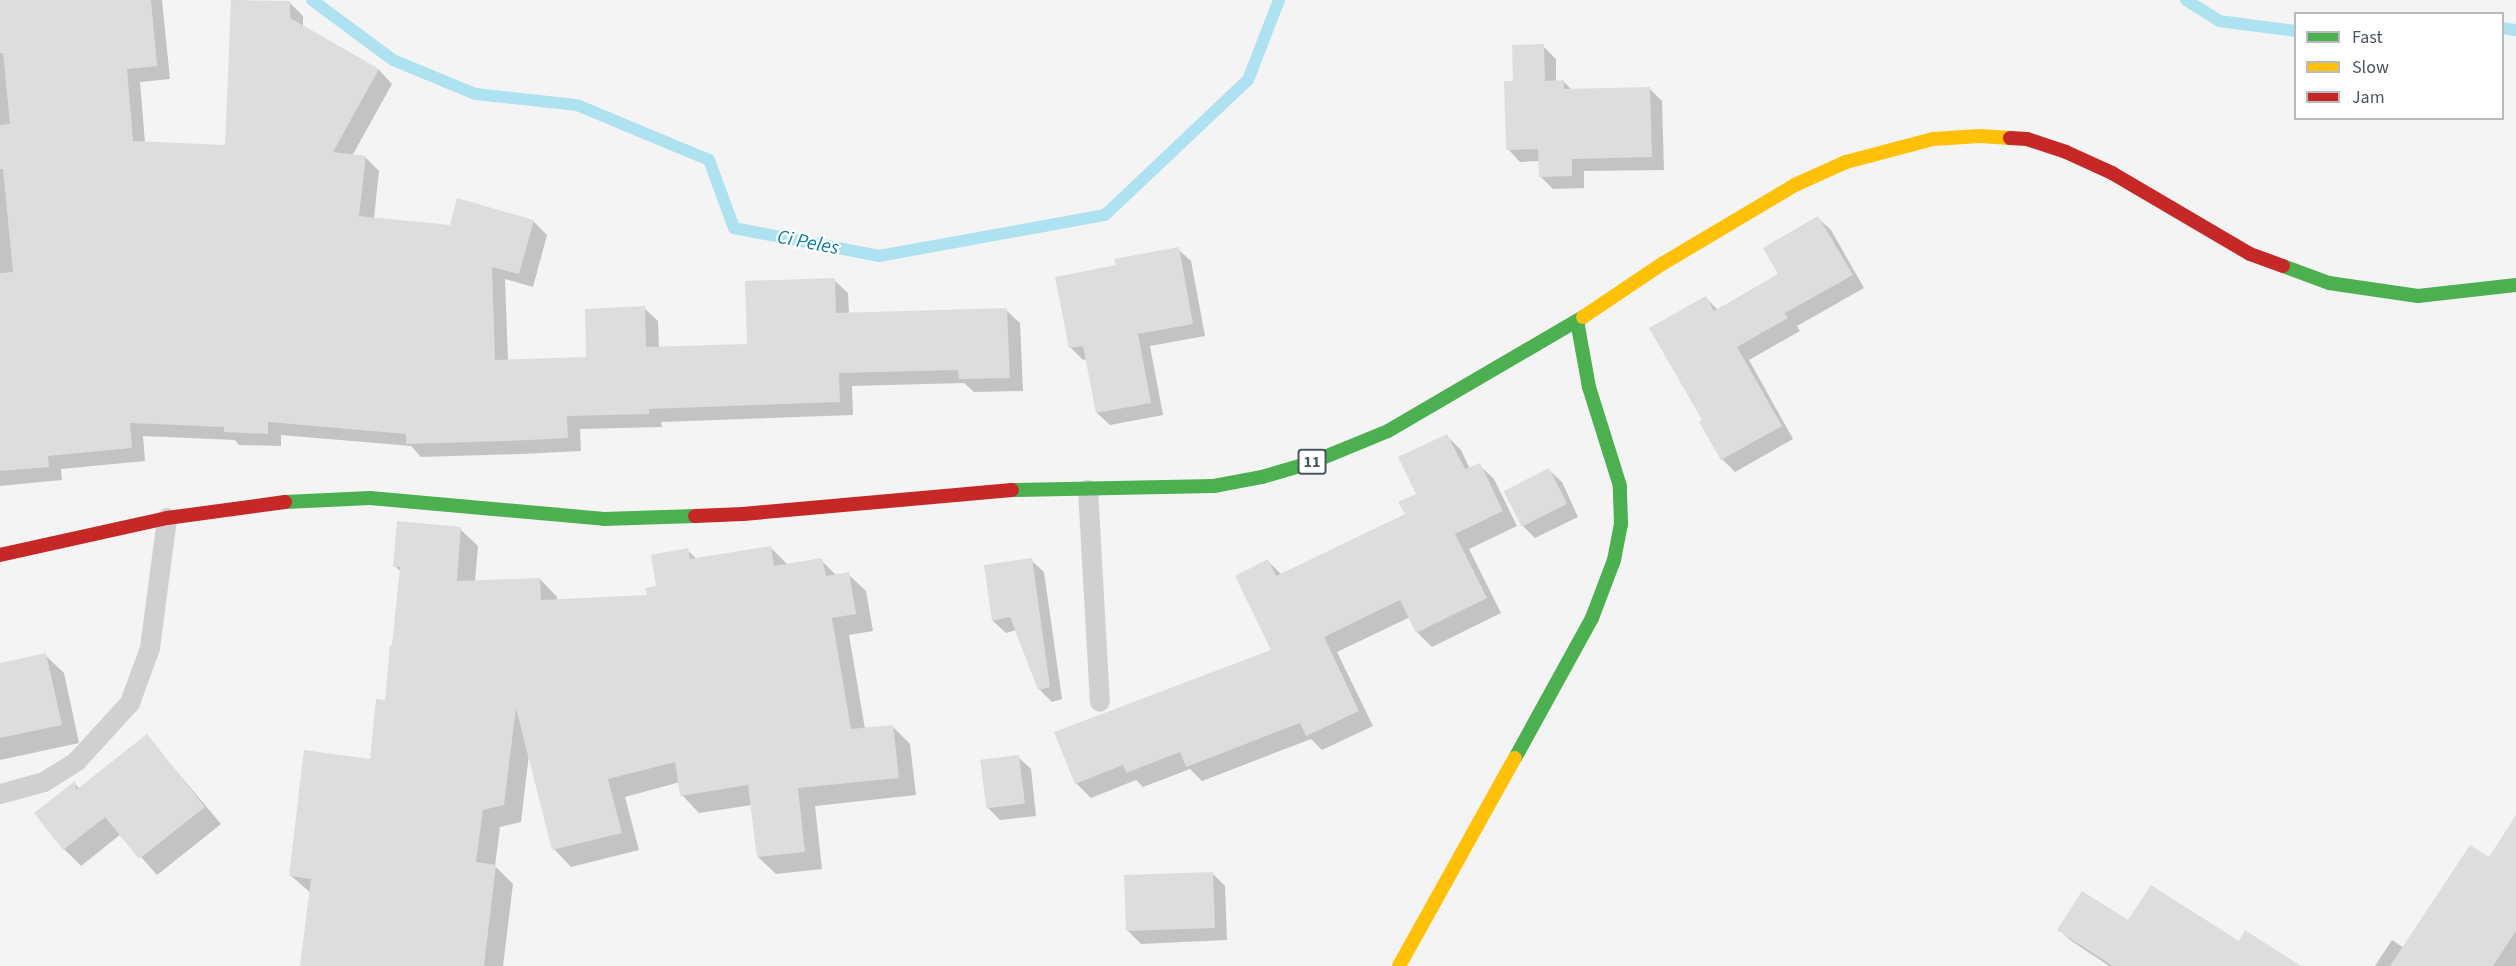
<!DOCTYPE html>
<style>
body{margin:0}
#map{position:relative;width:2516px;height:966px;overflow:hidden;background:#f4f4f4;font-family:"Source Sans 3",sans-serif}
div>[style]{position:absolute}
.shadow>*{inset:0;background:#0003}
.stream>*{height:12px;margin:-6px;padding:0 6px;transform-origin:6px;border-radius:6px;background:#aee2f0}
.building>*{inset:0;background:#ddddde;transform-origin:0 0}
.lane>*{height:20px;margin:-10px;padding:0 10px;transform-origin:10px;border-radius:10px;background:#ced0d2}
.fast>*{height:14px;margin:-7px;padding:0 7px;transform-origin:7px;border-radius:7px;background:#4caf50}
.slow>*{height:14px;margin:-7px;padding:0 7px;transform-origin:7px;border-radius:7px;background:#ffc107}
.jam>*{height:14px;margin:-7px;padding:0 7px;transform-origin:7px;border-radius:7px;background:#c62828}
span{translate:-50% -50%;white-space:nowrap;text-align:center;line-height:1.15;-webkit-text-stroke:4.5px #fff;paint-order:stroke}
.shield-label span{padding:2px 4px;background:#fff;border:2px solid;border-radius:4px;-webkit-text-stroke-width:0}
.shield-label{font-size:16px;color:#4a5661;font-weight:700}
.water-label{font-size:20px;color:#0c7c9b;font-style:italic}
.legend{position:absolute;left:2294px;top:12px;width:210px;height:108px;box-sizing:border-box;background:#fff;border:2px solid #b7bbc0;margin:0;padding:8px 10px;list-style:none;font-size:18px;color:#4a5661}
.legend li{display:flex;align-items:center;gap:12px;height:30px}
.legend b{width:30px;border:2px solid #b7bbc0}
</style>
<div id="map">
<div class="shadow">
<div style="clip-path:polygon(0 0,162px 0,170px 79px,140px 82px,145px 143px,226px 146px,232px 0,290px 3px,303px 16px,303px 27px,379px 70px,392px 84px,352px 156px,365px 157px,379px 171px,374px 219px,451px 226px,533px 221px,547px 235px,533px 287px,505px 279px,508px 361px,588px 358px,644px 308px,658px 321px,659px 348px,749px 346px,834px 280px,848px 293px,849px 314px,1006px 310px,1020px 323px,1023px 391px,974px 392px,964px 383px,852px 386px,853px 415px,661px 422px,662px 427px,580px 429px,581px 451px,521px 454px,421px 457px,411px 446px,281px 435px,281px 446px,239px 445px,235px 440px,143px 436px,145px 461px,61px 469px,62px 480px,0 486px)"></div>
<div style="clip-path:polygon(1543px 46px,1556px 59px,1556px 82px,1564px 82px,1572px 90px,1649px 88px,1662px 101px,1664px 170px,1584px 171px,1584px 188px,1553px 189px,1540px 176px,1540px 161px,1520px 162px,1508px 149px,1514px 83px)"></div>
<div style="clip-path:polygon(1818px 218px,1831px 230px,1864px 288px,1797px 326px,1800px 331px,1749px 360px,1793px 439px,1735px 472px,1722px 459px,1701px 423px,1704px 421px,1705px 297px,1718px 310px,1780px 274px)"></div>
<div style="clip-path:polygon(1178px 249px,1191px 261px,1205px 336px,1150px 346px,1163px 415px,1110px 425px,1097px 413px,1087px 359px,1083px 360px,1070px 347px,1117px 266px)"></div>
<div style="clip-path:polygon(1447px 436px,1461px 450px,1470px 469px,1479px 465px,1494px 479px,1517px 526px,1469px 549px,1501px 613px,1432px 647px,1417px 632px,1410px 617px,1337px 652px,1373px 726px,1322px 750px,1311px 739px,1202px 781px,1190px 769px,1143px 787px,1136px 780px,1091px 798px,1076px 783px,1273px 651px,1268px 561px,1282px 575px,1407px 515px)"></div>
<div style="clip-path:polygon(1549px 470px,1562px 482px,1578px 517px,1535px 538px,1522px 525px)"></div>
<div style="clip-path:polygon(460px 529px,478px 546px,475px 581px,540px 579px,557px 597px,557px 601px,648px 597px,687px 550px,697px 559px,770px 547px,788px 565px,821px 560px,837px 576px,848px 574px,866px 591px,873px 631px,849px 635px,865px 729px,892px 726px,910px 744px,916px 795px,815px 806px,822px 869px,776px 874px,758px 857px,752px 805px,699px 813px,682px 795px,680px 782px,625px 797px,639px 850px,571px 867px,554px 849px,529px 754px,521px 822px,500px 827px,495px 866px,513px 884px,503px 966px,302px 966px,311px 893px,290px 875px,372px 760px,386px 702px,393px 647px,401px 572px,395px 566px)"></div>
<div style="clip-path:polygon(1031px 560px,1044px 572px,1062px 699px,1052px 702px,1039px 689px,1016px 630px,1006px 633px,993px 621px)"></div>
<div style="clip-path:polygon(45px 655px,64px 673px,79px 743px,0 760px,0 665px)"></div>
<div style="clip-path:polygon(147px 736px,221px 824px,157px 875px,121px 834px,81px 866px,64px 849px,74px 783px,80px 789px)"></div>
<div style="clip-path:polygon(1018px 757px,1031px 769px,1036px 816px,1000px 820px,987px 807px)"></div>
<div style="clip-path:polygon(2516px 817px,2516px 966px,2375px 966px,2392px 940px,2404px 948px,2489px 859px)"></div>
<div style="clip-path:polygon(1212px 873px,1225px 886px,1227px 940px,1141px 944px,1128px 931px)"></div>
<div style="clip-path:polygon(2129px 922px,2239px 943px,2295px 966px,2109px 966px,2070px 940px,2059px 929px)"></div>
</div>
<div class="stream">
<div style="left:312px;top:0;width:101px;rotate:36.5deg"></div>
<div style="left:393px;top:60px;width:89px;rotate:22.5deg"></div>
<div style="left:475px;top:94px;width:103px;rotate:6.2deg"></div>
<div style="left:577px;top:105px;width:143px;rotate:22.6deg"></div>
<div style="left:709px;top:160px;width:72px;rotate:69.8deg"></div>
<div style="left:734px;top:228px;width:148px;rotate:10.9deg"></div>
<div style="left:879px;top:256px;width:230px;rotate:-10.3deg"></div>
<div style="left:1105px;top:215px;width:197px;rotate:-43.4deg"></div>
<div style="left:1248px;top:80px;width:86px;rotate:-68.8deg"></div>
<div style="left:2186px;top:0;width:39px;rotate:32deg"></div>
<div style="left:2219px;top:21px;width:78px;rotate:7.4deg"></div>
<div style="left:2502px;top:28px;width:14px;rotate:8deg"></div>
</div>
<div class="building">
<div style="clip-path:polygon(0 0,151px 0,157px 66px,127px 69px,133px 141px,225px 145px,231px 0,290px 1px,290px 18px,379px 69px,333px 152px,366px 156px,359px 216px,450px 225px,457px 198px,534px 220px,519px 274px,492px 267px,495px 360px,586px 357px,585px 309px,645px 306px,646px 347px,747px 344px,745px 281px,835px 278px,836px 313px,1007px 308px,1010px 378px,959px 379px,958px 370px,839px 373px,840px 402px,649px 409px,649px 414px,567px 416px,568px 438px,506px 441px,406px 444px,406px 434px,268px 422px,268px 434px,224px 432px,224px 427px,130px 423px,132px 448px,48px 456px,49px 467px,0 471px,0 273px,13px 272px,3px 169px,0 169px,0 125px,10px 124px,3px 53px,0 53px)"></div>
<div style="clip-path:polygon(1544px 44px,1545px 81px,1564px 80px,1564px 89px,1650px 87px,1652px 157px,1572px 159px,1572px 176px,1539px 177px,1538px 149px,1506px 150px,1504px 81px,1513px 81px,1512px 45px)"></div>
<div style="clip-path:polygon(1818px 216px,1853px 275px,1785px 313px,1788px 318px,1737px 347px,1782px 426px,1721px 460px,1699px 422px,1702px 420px,1649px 328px,1706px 296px,1714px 311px,1778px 274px,1763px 248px)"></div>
<div style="clip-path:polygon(1179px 247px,1193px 324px,1138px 334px,1151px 403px,1096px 413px,1083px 346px,1069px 348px,1055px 277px,1116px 265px,1114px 259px)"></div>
<div style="clip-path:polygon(1447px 434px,1465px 469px,1480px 463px,1503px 511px,1455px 534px,1487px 598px,1416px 633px,1400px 600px,1324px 637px,1359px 711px,1306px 736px,1300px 723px,1186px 767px,1180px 752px,1126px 773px,1123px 765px,1075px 784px,1054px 732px,1271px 650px,1235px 576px,1268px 559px,1276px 576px,1405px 514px,1398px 502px,1416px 494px,1398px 457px)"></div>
<div style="left:1549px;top:468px;width:40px;height:51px;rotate:63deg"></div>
<div style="clip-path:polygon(397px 521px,461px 527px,457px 581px,540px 578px,541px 600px,647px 595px,645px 588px,656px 586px,651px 555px,688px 548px,690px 559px,771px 546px,774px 566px,822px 558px,826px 576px,849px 572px,856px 614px,832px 618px,851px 729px,893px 725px,899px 778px,798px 788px,805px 852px,757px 857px,748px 785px,680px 796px,675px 762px,608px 779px,622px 833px,552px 850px,516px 708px,504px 805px,483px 810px,476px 862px,496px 865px,484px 966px,300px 966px,311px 879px,289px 876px,304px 750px,370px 759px,376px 699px,385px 700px,390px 645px,392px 645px,400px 567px,393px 567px)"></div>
<div style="clip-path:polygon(1032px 558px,1050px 687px,1038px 690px,1010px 617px,992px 621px,984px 565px)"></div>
<div style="clip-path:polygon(46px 653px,62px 725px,0 738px,0 663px)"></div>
<div style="clip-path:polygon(147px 734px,205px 807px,139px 859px,105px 817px,63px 850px,34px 813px,75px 781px,76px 790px)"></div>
<div style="left:1019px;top:755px;width:49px;height:39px;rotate:83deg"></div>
<div style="clip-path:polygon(2516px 815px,2516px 931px,2493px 966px,2390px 966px,2470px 845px,2489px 857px)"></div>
<div style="left:1213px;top:872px;width:56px;height:89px;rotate:88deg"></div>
<div style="clip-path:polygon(2151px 885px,2239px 941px,2245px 930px,2301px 966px,2113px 966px,2057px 930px,2082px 891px,2128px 920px)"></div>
</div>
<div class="lane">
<div style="left:1088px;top:490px;width:212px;rotate:86.8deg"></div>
<div style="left:0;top:794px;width:46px;rotate:-15.3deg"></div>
<div style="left:44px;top:782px;width:38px;rotate:-32deg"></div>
<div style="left:76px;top:762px;width:80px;rotate:-47.5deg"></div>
<div style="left:130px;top:703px;width:59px;rotate:-70deg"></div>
<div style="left:150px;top:648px;width:131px;rotate:-82.5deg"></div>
</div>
<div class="fast">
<div style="left:2283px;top:266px;width:49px;rotate:20.3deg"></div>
<div style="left:2329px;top:283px;width:90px;rotate:8.3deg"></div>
<div style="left:2418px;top:296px;width:99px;rotate:-6.4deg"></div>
<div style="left:1012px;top:490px;width:202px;rotate:-1.1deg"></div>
<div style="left:1214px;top:486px;width:49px;rotate:-10.6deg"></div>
<div style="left:1262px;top:477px;width:50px;rotate:-16.3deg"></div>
<div style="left:1310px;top:463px;width:84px;rotate:-22.3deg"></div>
<div style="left:1388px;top:431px;width:226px;rotate:-30.3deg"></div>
<div style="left:285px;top:502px;width:85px;rotate:-2.7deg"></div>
<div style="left:370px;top:498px;width:235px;rotate:5.1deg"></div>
<div style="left:604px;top:519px;width:91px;rotate:-1.9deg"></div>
<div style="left:1515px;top:758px;width:160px;rotate:-61.2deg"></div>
<div style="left:1592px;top:618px;width:62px;rotate:-69.2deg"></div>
<div style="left:1614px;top:560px;width:38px;rotate:-79deg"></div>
<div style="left:1621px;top:523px;width:37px;rotate:-92deg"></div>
<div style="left:1620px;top:486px;width:104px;rotate:-107.4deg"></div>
<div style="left:1589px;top:387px;width:67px;rotate:-100.3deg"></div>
</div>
<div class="slow">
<div style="left:1583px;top:317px;width:95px;rotate:-33.9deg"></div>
<div style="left:1662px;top:264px;width:157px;rotate:-30.7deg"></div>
<div style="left:1797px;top:184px;width:54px;rotate:-24.2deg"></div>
<div style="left:1846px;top:162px;width:90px;rotate:-14.8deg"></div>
<div style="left:1933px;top:139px;width:47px;rotate:-3.7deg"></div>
<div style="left:1980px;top:136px;width:30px;rotate:4deg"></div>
<div style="left:1399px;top:966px;width:238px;rotate:-60.9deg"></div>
</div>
<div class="jam">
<div style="left:2010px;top:138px;width:17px;rotate:3deg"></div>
<div style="left:2027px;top:139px;width:41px;rotate:18.4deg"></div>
<div style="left:2066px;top:152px;width:51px;rotate:24.5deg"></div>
<div style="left:2112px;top:173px;width:160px;rotate:30.4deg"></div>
<div style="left:2250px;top:254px;width:35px;rotate:20deg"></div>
<div style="left:695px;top:516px;width:48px;rotate:-2.4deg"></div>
<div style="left:743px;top:514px;width:270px;rotate:-5.1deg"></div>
<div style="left:0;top:555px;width:171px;rotate:-12.5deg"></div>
<div style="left:167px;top:518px;width:119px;rotate:-7.7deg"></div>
</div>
<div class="shield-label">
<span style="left:1312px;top:462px">11</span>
</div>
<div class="water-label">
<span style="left:808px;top:243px;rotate:11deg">Ci Peles</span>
</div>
<ul class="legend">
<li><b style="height:8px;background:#4caf50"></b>Fast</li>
<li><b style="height:8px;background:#ffc107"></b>Slow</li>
<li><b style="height:8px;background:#c62828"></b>Jam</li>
</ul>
</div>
